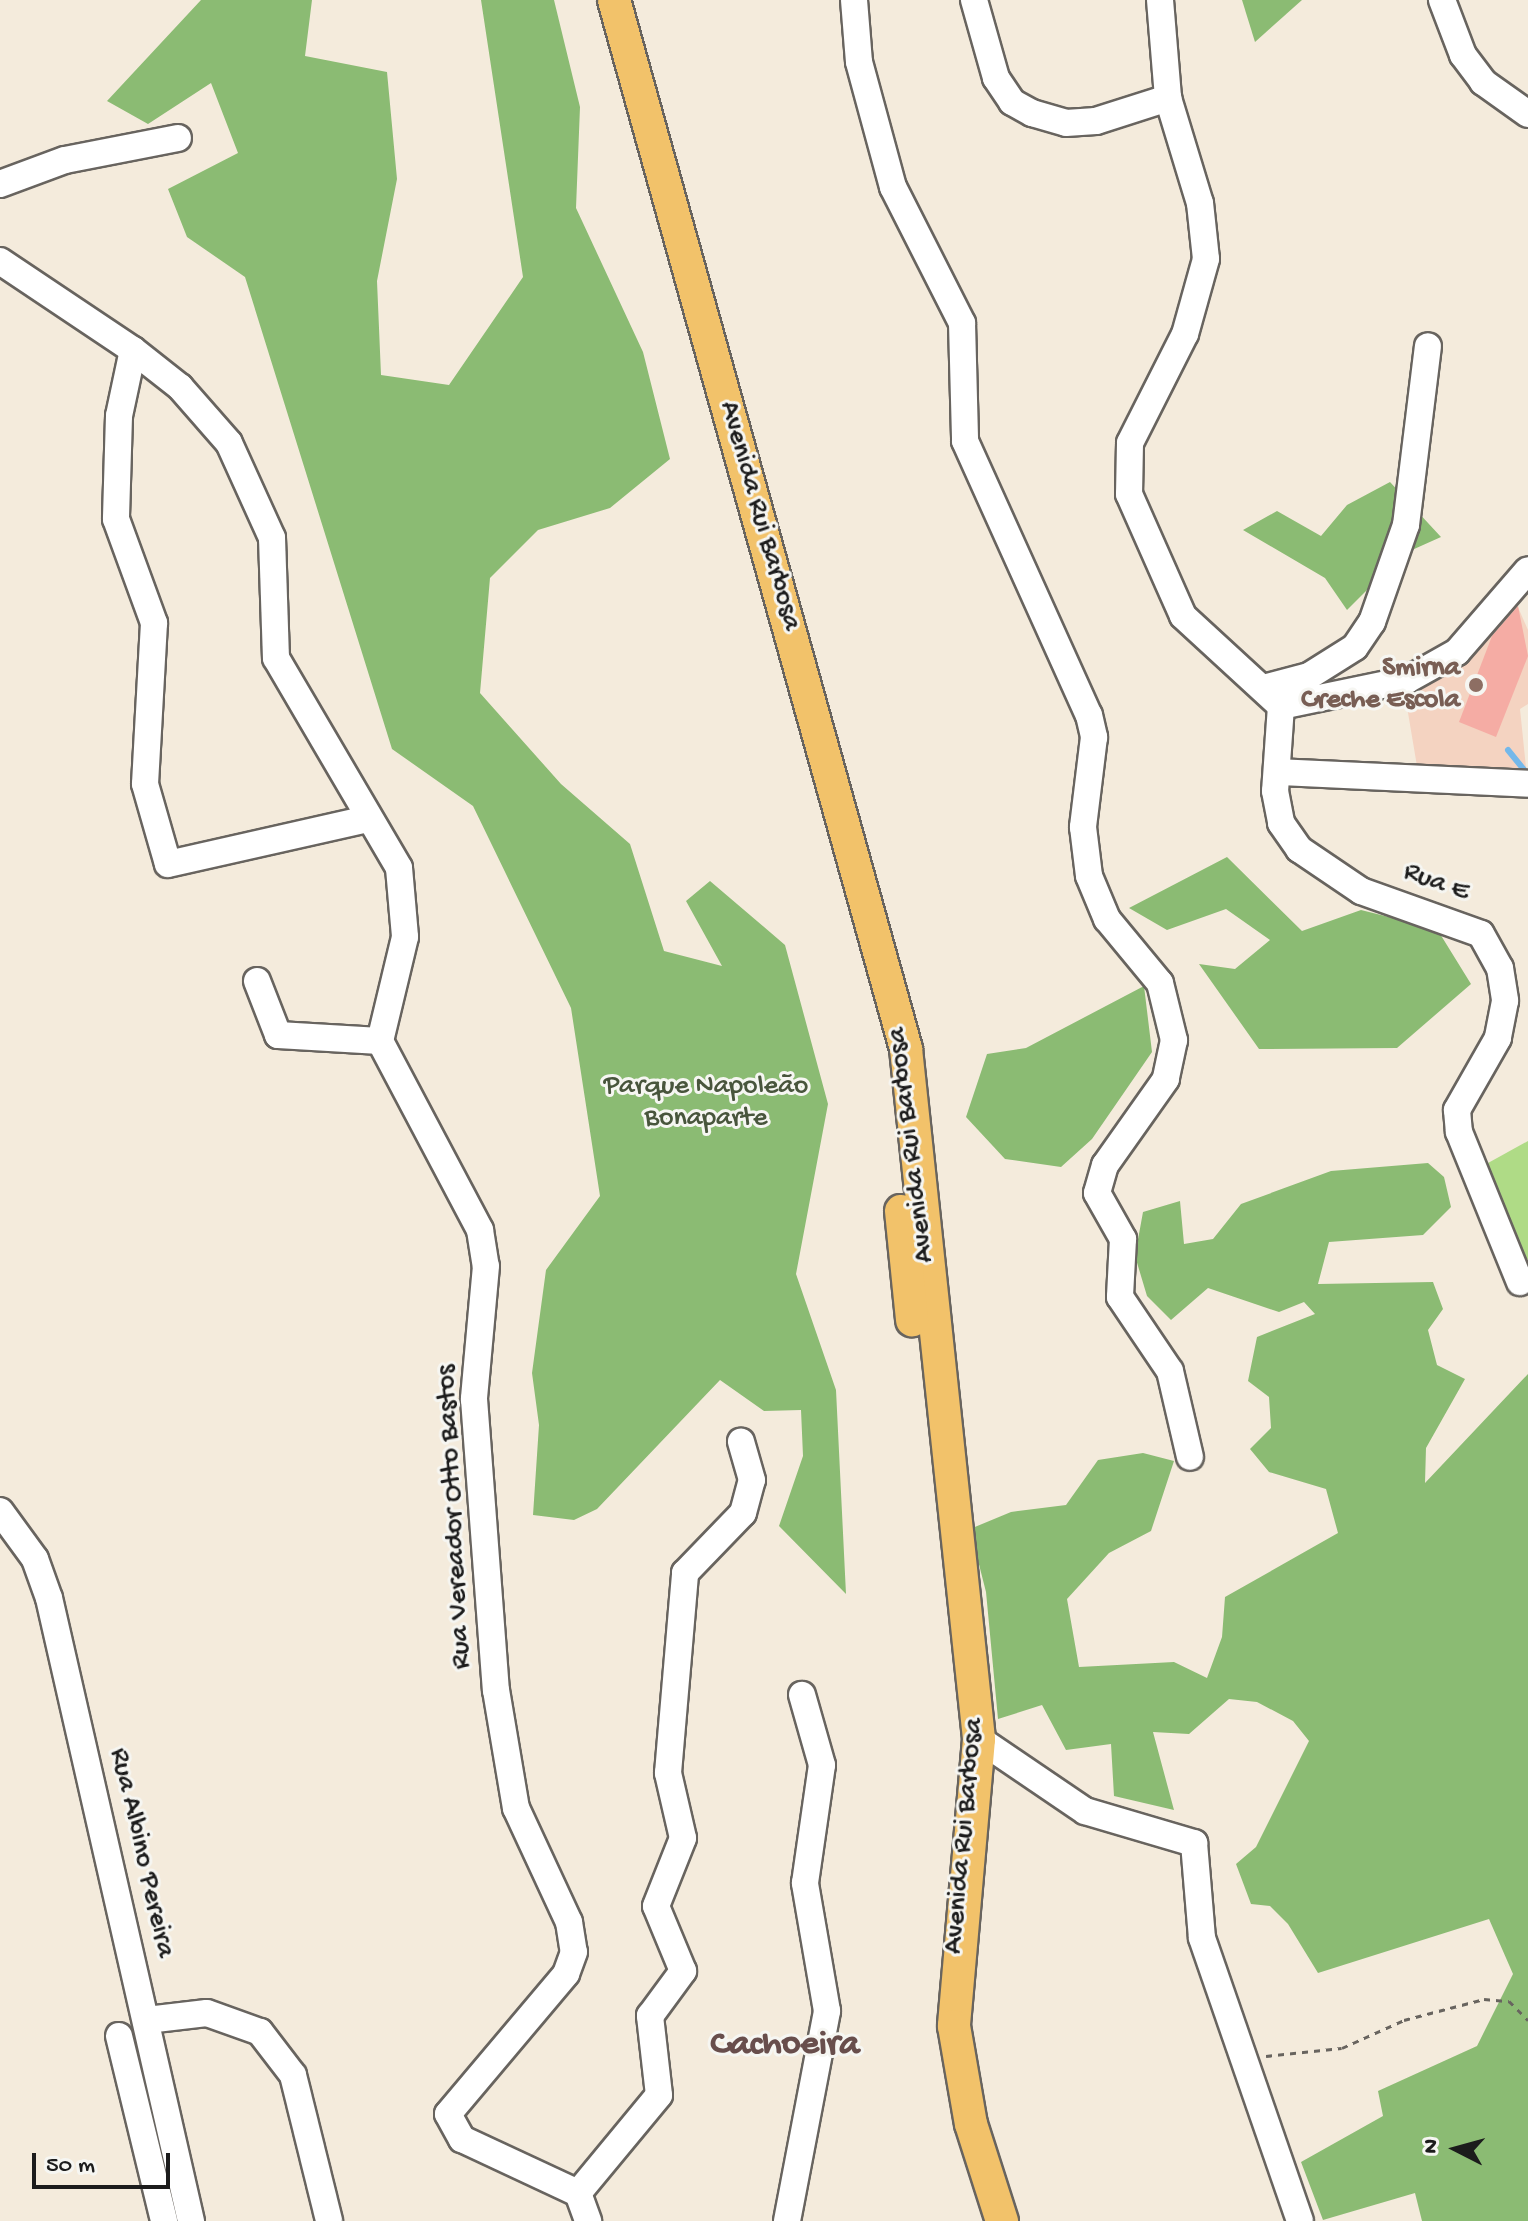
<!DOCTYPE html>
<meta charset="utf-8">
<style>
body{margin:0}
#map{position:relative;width:1528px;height:2221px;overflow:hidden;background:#f4ebdc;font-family:"Gochi Hand",sans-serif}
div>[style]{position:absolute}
.built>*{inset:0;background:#f4d3c1}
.green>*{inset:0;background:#afdb86}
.forest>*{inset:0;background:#8bbb73}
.stream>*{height:6px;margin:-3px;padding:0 3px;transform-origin:3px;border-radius:3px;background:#74b8ea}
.building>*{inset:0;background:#f5aca4}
.path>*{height:3px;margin-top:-1.5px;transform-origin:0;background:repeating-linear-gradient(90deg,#68645f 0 6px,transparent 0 12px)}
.roads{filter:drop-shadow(2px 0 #68645f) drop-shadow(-2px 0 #68645f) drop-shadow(0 2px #68645f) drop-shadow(0 -2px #68645f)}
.minor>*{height:26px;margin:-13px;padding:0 13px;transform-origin:13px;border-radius:13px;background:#fff}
.major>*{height:32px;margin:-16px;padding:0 16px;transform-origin:16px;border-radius:16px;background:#f2c26a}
.dots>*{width:22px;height:22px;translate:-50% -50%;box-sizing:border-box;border:4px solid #f6f6f2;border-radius:50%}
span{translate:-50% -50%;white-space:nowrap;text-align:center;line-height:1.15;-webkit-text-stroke:6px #f6f6f2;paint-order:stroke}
.street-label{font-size:28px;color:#1c1c1c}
.education-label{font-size:28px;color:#785e54;font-weight:700}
.right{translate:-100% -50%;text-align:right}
.park-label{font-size:28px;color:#48553c}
.district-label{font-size:36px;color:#684e4c;font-weight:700}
.north{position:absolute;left:1416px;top:2109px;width:80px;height:80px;-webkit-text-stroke:6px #f6f6f2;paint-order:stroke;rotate:276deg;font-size:22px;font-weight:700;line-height:32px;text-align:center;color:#1c1c1c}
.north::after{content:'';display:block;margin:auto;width:28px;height:36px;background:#1c1c1c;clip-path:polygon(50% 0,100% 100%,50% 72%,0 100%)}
.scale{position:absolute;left:32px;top:2153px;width:138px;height:36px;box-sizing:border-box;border:4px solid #1c1c1c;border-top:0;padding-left:10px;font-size:24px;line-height:28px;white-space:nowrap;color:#1c1c1c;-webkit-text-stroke:6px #f6f6f2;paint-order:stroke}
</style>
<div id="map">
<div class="built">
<div style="clip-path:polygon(1514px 598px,1528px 630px,1528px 704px,1520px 709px,1528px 787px,1419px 778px,1405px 695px,1473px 654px)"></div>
</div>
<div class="green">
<div style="clip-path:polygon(1528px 1141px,1528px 1259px,1523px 1262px,1488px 1163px)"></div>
</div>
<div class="forest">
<div style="clip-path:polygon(201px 0,312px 0,305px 56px,387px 72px,397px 179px,377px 281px,381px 375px,449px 385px,523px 277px,481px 0,554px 0,580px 107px,576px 208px,643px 352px,670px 459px,610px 508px,538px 530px,490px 578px,480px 693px,561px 784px,630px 844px,664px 951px,722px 966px,686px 901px,710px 881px,785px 945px,828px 1104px,796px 1274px,836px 1390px,846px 1594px,779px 1526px,803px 1456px,801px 1410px,764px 1411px,720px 1380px,597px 1509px,574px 1520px,533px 1515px,539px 1425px,532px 1373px,546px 1270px,600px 1196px,571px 1008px,473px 806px,392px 749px,245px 277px,187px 237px,168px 189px,238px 153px,211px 83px,148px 124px,107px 101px)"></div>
<div style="clip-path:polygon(1242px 0,1302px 0,1255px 42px)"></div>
<div style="clip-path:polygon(1390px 482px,1441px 537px,1403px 554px,1347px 610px,1325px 578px,1243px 530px,1277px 511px,1321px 536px,1347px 505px)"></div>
<div style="clip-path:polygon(1227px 857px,1302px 931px,1361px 910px,1437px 929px,1471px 984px,1397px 1048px,1259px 1049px,1199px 964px,1235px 969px,1270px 940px,1226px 909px,1167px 930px,1129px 908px)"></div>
<div style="clip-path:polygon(1144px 986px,1152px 1052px,1092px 1139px,1061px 1167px,1005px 1159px,966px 1117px,987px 1054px,1026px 1048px)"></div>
<div style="clip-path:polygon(1428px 1163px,1444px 1177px,1451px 1207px,1423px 1235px,1329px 1242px,1318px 1284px,1433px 1282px,1443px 1309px,1428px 1330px,1437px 1365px,1465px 1379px,1426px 1448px,1425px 1483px,1528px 1374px,1528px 2221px,1422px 2221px,1415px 2193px,1323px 2220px,1301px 2162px,1383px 2116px,1378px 2091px,1477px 2046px,1513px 1974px,1489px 1919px,1318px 1973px,1288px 1924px,1270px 1906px,1251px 1904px,1236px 1864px,1256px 1847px,1309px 1741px,1293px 1721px,1257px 1702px,1229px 1699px,1189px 1734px,1153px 1732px,1174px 1810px,1114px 1796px,1111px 1744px,1066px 1750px,1042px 1705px,998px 1719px,986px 1592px,970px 1529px,1011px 1512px,1066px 1505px,1098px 1460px,1143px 1453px,1174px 1461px,1151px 1531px,1109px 1553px,1067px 1599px,1079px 1667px,1174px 1662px,1207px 1678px,1222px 1637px,1225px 1597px,1338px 1533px,1326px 1489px,1269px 1472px,1250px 1449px,1271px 1428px,1269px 1397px,1248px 1381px,1257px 1337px,1315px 1314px,1304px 1302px,1279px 1312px,1208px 1288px,1171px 1320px,1147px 1296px,1135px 1256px,1143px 1212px,1180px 1201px,1184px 1244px,1213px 1239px,1241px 1204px,1331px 1171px)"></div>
</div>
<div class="stream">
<div style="left:1508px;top:750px;width:26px;rotate:51deg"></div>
</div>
<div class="building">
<div style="clip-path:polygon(1518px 606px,1528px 656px,1496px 737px,1459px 722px,1492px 636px)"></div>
</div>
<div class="path">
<div style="left:1266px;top:2056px;width:76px;rotate:-6deg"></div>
<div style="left:1342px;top:2048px;width:68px;rotate:-24.3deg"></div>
<div style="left:1404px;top:2020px;width:83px;rotate:-14.7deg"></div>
<div style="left:1484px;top:1999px;width:25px;rotate:5deg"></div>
<div style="left:1509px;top:2001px;width:27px;rotate:45deg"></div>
</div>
<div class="roads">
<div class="minor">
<div style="left:854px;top:0;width:62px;rotate:85.4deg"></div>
<div style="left:859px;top:62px;width:130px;rotate:74.8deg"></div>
<div style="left:893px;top:187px;width:153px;rotate:63.1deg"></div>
<div style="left:962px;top:323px;width:118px;rotate:88.5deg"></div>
<div style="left:965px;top:441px;width:301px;rotate:65.7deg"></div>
<div style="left:1089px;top:715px;width:23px;rotate:77deg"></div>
<div style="left:1094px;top:737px;width:91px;rotate:97deg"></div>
<div style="left:1083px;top:827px;width:49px;rotate:83deg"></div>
<div style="left:1089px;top:876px;width:47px;rotate:67.3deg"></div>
<div style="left:1107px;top:919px;width:83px;rotate:50.4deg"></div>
<div style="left:1160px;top:983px;width:59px;rotate:76.2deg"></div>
<div style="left:1174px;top:1040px;width:40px;rotate:102deg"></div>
<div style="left:1166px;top:1079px;width:105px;rotate:125.3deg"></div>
<div style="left:1105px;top:1165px;width:29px;rotate:106deg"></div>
<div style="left:1097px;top:1193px;width:53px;rotate:60.5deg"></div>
<div style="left:1123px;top:1239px;width:58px;rotate:93deg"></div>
<div style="left:1120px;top:1297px;width:89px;rotate:56deg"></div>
<div style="left:1170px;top:1371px;width:88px;rotate:76.9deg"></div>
<div style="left:974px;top:0;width:81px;rotate:74.2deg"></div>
<div style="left:996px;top:78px;width:29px;rotate:56deg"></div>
<div style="left:1012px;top:102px;width:23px;rotate:29deg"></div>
<div style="left:1032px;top:113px;width:35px;rotate:16deg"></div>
<div style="left:1066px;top:123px;width:30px;rotate:-4deg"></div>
<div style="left:1096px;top:121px;width:76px;rotate:-17.7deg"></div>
<div style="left:1160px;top:0;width:98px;rotate:85.3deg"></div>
<div style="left:1168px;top:98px;width:110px;rotate:73.1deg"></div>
<div style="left:1200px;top:203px;width:56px;rotate:83.9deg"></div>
<div style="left:1206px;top:259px;width:78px;rotate:105.6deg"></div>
<div style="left:1185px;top:334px;width:122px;rotate:116.8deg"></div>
<div style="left:1130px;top:443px;width:51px;rotate:91.1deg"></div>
<div style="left:1129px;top:494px;width:133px;rotate:66.1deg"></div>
<div style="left:1183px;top:616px;width:133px;rotate:42.6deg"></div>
<div style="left:1442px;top:0;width:59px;rotate:69.1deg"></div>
<div style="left:1463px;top:55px;width:34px;rotate:53deg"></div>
<div style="left:1483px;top:82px;width:55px;rotate:35.4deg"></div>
<div style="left:0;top:184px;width:69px;rotate:-20.3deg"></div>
<div style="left:65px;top:160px;width:115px;rotate:-11deg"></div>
<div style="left:0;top:261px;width:160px;rotate:33.8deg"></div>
<div style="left:133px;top:350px;width:60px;rotate:38.2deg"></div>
<div style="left:180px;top:387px;width:74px;rotate:48.8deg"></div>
<div style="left:229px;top:443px;width:104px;rotate:65.6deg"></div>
<div style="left:272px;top:538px;width:120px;rotate:88.1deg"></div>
<div style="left:276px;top:658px;width:243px;rotate:59.6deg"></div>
<div style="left:399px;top:868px;width:69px;rotate:85deg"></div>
<div style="left:405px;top:937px;width:107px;rotate:103.5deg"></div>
<div style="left:380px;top:1041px;width:214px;rotate:62.1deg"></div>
<div style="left:480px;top:1230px;width:36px;rotate:81deg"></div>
<div style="left:486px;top:1266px;width:134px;rotate:95.2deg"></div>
<div style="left:474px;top:1399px;width:292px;rotate:85.7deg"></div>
<div style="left:496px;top:1690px;width:120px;rotate:80.4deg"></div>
<div style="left:516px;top:1808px;width:126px;rotate:65.1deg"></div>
<div style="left:569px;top:1922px;width:30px;rotate:81deg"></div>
<div style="left:574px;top:1952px;width:23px;rotate:110deg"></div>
<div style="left:566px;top:1974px;width:183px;rotate:130.1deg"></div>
<div style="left:448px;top:2114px;width:29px;rotate:61deg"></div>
<div style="left:462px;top:2139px;width:128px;rotate:25deg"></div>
<div style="left:133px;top:350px;width:67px;rotate:102deg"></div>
<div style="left:119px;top:416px;width:103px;rotate:91.7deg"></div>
<div style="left:116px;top:519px;width:111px;rotate:69.9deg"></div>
<div style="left:154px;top:623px;width:161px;rotate:93.2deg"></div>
<div style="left:145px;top:784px;width:83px;rotate:74deg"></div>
<div style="left:168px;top:864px;width:204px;rotate:-12.7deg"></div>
<div style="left:1267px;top:687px;width:43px;rotate:-14.7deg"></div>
<div style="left:1309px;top:676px;width:54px;rotate:-32.2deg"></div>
<div style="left:1355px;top:647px;width:30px;rotate:-56deg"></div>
<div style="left:1372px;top:622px;width:103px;rotate:-70.7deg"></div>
<div style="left:1406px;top:525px;width:180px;rotate:-83deg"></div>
<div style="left:1281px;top:706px;width:85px;rotate:94deg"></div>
<div style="left:1275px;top:791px;width:33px;rotate:79deg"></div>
<div style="left:1281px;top:823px;width:32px;rotate:55deg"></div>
<div style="left:1299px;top:849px;width:75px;rotate:34.1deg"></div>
<div style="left:1361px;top:891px;width:127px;rotate:19.7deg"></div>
<div style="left:1481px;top:934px;width:39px;rotate:61deg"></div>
<div style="left:1500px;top:968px;width:33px;rotate:81deg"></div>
<div style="left:1505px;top:1001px;width:38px;rotate:101deg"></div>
<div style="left:1498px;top:1038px;width:83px;rotate:119.7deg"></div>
<div style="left:1457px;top:1110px;width:22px;rotate:85deg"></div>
<div style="left:1459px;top:1132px;width:162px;rotate:67.9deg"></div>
<div style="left:1281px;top:706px;width:129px;rotate:-11.7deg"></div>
<div style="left:1407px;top:680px;width:57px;rotate:-29.2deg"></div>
<div style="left:1457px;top:652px;width:108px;rotate:-49.1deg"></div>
<div style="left:1278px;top:772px;width:250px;rotate:2.7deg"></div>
<div style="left:257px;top:981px;width:58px;rotate:68.7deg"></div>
<div style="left:278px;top:1035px;width:102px;rotate:3.4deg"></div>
<div style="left:0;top:1511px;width:59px;rotate:53.9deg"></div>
<div style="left:35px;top:1559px;width:41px;rotate:70.3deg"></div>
<div style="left:49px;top:1598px;width:639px;rotate:77.16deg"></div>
<div style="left:979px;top:1739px;width:128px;rotate:34.2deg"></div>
<div style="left:1085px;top:1811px;width:114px;rotate:16.4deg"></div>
<div style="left:1194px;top:1843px;width:95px;rotate:85.2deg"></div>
<div style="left:1202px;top:1938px;width:299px;rotate:70.9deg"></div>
<div style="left:147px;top:2020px;width:60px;rotate:-6.7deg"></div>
<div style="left:207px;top:2013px;width:56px;rotate:19.7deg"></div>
<div style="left:260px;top:2032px;width:54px;rotate:52.5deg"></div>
<div style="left:293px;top:2075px;width:150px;rotate:76.1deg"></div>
<div style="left:119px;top:2036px;width:190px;rotate:76.3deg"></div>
<div style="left:578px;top:2193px;width:127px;rotate:-50.4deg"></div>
<div style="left:659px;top:2095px;width:80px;rotate:-96.5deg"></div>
<div style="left:650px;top:2016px;width:56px;rotate:-53.7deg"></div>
<div style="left:683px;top:1971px;width:70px;rotate:-112.6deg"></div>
<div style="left:656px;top:1906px;width:73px;rotate:-68.3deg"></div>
<div style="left:683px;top:1838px;width:67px;rotate:-103deg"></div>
<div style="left:668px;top:1773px;width:201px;rotate:-85.1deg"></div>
<div style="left:685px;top:1573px;width:83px;rotate:-46deg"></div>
<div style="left:743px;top:1513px;width:34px;rotate:-75deg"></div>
<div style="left:752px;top:1480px;width:40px;rotate:-106deg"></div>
<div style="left:578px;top:2193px;width:30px;rotate:70deg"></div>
<div style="left:787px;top:2221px;width:214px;rotate:-79.2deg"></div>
<div style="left:827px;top:2011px;width:130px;rotate:-99.8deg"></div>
<div style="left:805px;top:1883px;width:119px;rotate:-81.8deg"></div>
<div style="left:822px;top:1765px;width:73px;rotate:-105.9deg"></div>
</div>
<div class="major">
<div style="left:614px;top:0;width:1089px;rotate:74.44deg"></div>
<div style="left:906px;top:1049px;width:694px;rotate:83.96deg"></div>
<div style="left:979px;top:1739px;width:288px;rotate:95deg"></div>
<div style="left:954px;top:2026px;width:99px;rotate:80.2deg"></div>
<div style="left:971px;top:2124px;width:102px;rotate:72.3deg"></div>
<div style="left:901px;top:1211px;width:110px;rotate:84.2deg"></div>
</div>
</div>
<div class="dots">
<div style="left:1476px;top:685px;background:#8d6e63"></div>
</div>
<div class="street-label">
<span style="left:759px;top:516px;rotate:74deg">Avenida Rui Barbosa</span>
<span style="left:1436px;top:883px;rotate:20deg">Rua E</span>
<span style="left:912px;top:1145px;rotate:-97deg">Avenida Rui Barbosa</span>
<span style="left:455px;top:1517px;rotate:-93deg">Rua Vereador Otto Bastos</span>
<span style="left:965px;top:1836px;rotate:-85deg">Avenida Rui Barbosa</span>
<span style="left:141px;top:1853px;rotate:77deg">Rua Albino Pereira</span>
</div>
<div class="education-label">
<span class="right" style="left:1460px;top:685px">Smirna<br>Creche Escola</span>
</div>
<div class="park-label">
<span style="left:706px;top:1103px">Parque Napoleão<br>Bonaparte</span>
</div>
<div class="district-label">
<span style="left:785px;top:2046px">Cachoeira</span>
</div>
<div class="north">N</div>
<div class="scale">50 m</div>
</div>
